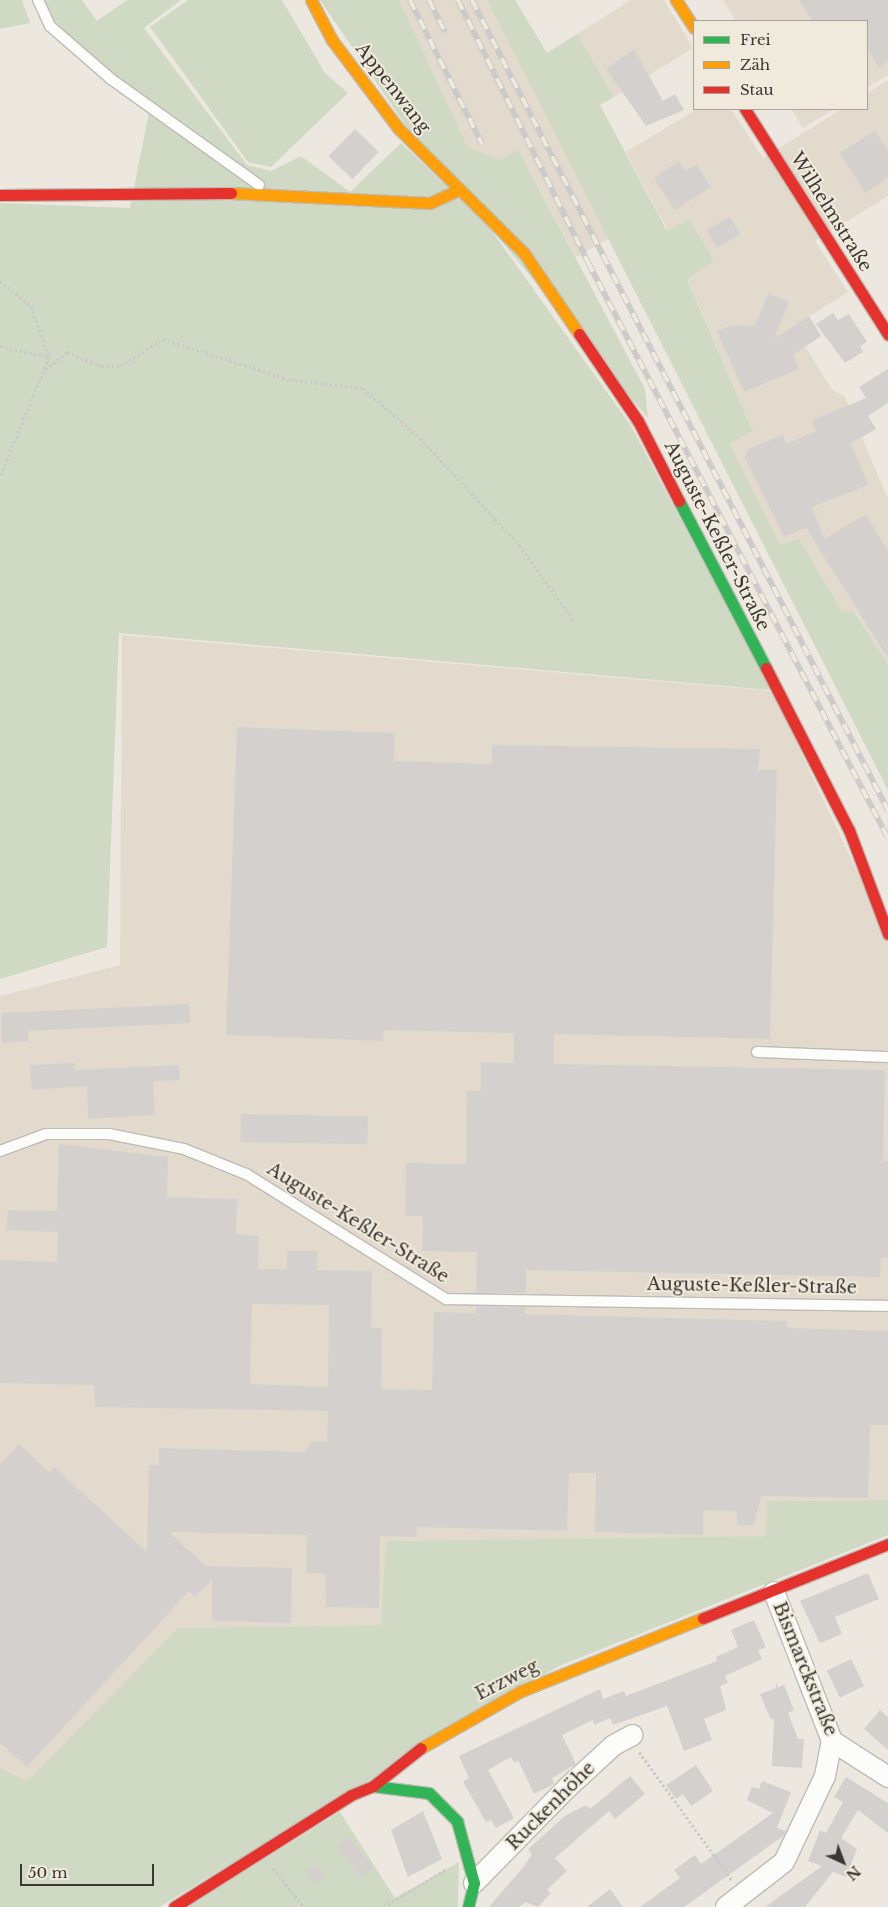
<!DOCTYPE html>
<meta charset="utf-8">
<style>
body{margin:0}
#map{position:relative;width:888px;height:1907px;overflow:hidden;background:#ece8e0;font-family:"Libre Baskerville",serif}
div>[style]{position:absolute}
.built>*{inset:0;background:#e2dbcd}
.green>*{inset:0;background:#d0d9c3}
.building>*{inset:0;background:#d4d0cd;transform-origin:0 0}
.path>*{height:3px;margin-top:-1.5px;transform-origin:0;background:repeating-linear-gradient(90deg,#cbc9c7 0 2.5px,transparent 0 5px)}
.roads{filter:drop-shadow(1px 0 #bebbb5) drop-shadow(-1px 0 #bebbb5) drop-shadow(0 1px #bebbb5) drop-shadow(0 -1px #bebbb5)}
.lane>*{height:10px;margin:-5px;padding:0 5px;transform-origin:5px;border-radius:5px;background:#fcfcfa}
.street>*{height:20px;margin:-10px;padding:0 10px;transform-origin:10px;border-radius:10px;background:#fcfcfa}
.fast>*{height:11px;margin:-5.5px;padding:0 5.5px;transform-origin:5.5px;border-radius:5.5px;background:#30b455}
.slow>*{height:11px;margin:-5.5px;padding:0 5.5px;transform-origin:5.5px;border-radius:5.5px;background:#ff9f0a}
.jam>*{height:11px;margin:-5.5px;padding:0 5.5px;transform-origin:5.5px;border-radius:5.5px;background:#e5322d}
.rail>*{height:5.5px;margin-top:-2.75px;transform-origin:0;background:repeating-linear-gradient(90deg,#f0eadc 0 11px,#cbcac8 0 22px);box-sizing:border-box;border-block:1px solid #cbcac8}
span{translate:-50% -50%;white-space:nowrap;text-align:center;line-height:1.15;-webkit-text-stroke:4px #f0eadc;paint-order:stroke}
.street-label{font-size:18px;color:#3b3833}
.legend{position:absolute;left:693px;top:20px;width:175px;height:90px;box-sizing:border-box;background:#f0eadc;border:1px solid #a8a398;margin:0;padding:6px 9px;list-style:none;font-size:15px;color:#3b3833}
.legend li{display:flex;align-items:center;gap:10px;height:25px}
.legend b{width:25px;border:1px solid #a8a398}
.north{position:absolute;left:818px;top:1837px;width:50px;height:50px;-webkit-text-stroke:4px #f0eadc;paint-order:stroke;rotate:137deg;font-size:14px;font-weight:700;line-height:20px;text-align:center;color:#3b3833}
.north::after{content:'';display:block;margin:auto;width:18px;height:22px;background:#3b3833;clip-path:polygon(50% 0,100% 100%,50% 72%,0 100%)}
.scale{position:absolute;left:20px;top:1864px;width:134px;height:22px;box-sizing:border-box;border:2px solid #3b3833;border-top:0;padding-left:6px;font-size:15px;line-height:18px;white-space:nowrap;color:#3b3833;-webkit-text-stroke:4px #f0eadc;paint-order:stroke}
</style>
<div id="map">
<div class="built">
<div style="clip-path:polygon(399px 0,487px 0,610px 238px,576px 257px,518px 149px,501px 160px,467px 146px)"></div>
<div style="clip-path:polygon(631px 0,664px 0,693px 48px,614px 97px,577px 34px)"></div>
<div style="clip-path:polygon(723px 0,888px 0,888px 75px,867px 88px,867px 21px,736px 21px)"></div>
<div style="clip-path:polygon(888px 80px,888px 196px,815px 241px,848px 292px,793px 327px,832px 389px,845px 397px,888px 499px,888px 664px,855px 611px,842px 612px,799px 538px,780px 544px,730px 444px,753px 430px,687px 278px,713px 261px,668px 231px,626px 152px,697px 109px,731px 109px,763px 158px,842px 109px,867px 109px,867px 93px)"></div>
<div style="clip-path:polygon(791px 109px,834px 109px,803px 128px)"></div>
<div style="clip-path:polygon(122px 635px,772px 691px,888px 937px,888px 1500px,768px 1501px,767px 1536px,387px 1541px,381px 1625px,178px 1628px,27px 1781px,0 1768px,0 996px,120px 965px)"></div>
</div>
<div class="green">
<div style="clip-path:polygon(0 0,22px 0,30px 23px,0 29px)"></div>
<div style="clip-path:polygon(38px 0,82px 0,97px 21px,127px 0,181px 0,144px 28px,247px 165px,271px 171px,301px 156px,350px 192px,401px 143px,486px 223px,631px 426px,771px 690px,119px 633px,107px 947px,0 979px,0 203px,130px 208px,150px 107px,50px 26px)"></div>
<div style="clip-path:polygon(188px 0,282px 0,325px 73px,348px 93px,271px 167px,248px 162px,150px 27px)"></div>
<div style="clip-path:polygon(320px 0,399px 0,467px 146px,501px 160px,518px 149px,645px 389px,648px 418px,406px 126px)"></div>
<div style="clip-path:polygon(487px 0,515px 0,547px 53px,577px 34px,614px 97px,600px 105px,667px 231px,689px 219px,714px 261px,687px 279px,753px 431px,730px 444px,780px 544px,799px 538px,842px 612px,854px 611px,888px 664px,888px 790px)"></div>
<div style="clip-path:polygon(888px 1500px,888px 1535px,559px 1666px,159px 1907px,0 1907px,0 1768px,27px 1781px,178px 1628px,381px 1625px,386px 1541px,766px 1536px,767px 1501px)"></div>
<div style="clip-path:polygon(340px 1812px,395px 1898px,459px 1862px,458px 1907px,188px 1907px)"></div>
</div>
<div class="building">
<div style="clip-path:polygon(799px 0,888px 0,888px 61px,879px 67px,867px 48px,867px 21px,813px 21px)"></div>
<div style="clip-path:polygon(634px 49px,663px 101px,675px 94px,684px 110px,646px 126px,606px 69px)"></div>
<div style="left:355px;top:129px;width:33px;height:38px;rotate:44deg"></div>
<div style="clip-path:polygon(875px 131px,888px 151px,888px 178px,865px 193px,840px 153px)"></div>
<div style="clip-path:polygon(679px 161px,685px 171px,696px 164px,711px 187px,675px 210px,654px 178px)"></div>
<div style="left:730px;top:217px;width:20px;height:27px;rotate:60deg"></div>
<div style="clip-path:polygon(768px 294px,789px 302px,774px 339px,809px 316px,821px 336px,793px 355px,799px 369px,744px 392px,717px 331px,732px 325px,755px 326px)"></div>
<div style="clip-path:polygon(833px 313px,838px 320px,849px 314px,867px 342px,860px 346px,863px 352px,845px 363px,816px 324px)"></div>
<div style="clip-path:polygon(888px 369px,888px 403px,868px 416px,876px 429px,851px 443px,868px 485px,812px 507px,824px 539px,866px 514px,888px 551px,888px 658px,806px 528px,784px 537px,745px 458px,748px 449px,783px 435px,786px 444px,816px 431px,812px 420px,866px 398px,859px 387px)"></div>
<div style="clip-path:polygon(237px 727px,395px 733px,394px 761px,492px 764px,492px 745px,760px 749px,758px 770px,777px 770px,770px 1039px,554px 1034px,554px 1064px,885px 1070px,883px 1161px,888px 1161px,888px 1258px,881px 1258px,880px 1277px,526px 1270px,526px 1293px,476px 1293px,477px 1252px,422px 1251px,423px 1216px,405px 1216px,406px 1163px,466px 1164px,467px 1091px,481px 1091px,481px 1062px,514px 1063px,514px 1033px,384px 1030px,383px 1041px,226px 1035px)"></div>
<div style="clip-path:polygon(189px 1004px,190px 1023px,28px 1031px,29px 1041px,2px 1043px,1px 1013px)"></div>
<div style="clip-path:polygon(75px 1063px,75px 1070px,179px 1065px,180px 1080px,153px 1081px,155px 1115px,88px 1119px,87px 1086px,32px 1090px,30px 1065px)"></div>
<div style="left:241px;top:1114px;width:127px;height:28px;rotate:1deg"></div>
<div style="clip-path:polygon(evenodd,59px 1144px,168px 1157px,167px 1197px,237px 1199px,236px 1234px,259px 1236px,258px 1269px,287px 1269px,287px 1251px,317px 1251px,317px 1270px,372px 1271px,371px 1328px,382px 1328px,381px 1389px,432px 1390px,434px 1312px,476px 1313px,476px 1306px,526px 1307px,525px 1314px,787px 1321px,787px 1328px,888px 1331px,888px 1425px,870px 1425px,868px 1498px,761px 1496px,754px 1525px,737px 1525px,737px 1511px,703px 1510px,703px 1535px,595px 1532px,596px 1473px,569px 1473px,567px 1531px,417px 1527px,416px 1537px,380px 1536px,379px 1608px,326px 1607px,325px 1573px,306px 1573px,307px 1535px,169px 1532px,206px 1566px,292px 1568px,291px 1623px,212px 1621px,212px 1579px,195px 1597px,189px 1591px,27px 1767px,0 1743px,0 1465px,19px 1444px,49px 1472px,54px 1467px,147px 1552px,149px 1465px,159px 1465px,159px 1448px,304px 1452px,312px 1441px,327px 1442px,328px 1411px,95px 1407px,94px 1385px,0 1383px,0 1260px,57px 1262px,58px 1232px,6px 1230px,8px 1210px,57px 1211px,59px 1144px,252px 1304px,329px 1305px,328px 1387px,250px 1384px,252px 1304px)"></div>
<div style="clip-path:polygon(868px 1573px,879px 1599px,835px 1617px,842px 1634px,820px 1643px,800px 1601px)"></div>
<div style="clip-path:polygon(754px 1620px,766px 1647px,758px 1650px,762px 1659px,725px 1676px,728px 1683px,720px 1686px,726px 1710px,704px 1719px,712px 1740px,684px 1751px,667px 1706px,613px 1725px,610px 1718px,594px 1725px,593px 1720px,562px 1735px,576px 1764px,552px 1778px,554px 1784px,534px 1794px,518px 1760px,515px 1763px,511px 1757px,488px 1770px,514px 1818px,496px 1828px,491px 1820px,486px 1822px,463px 1782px,469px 1778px,459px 1756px,600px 1689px,603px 1699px,624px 1691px,626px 1696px,717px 1661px,716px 1657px,738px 1647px,731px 1630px)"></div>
<div style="left:851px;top:1659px;width:30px;height:27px;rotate:64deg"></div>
<div style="clip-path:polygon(776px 1682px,778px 1687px,784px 1685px,794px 1710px,788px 1713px,798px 1739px,804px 1739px,802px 1768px,772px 1766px,774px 1718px,771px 1720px,760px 1694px,776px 1688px)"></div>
<div style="clip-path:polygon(880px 1710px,888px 1717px,888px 1750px,864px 1729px)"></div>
<div style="clip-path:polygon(696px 1765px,713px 1791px,691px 1806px,683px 1794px,676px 1799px,666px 1785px)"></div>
<div style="clip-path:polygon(630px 1776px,645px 1794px,615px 1819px,609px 1811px,555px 1858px,567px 1871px,547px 1890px,551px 1893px,538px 1907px,525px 1902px,519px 1907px,489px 1907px,525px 1865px,532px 1854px,528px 1849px,565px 1816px,586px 1805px,590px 1809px)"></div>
<div style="clip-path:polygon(846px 1777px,888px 1803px,888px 1833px,858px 1810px,841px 1838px,857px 1849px,846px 1877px,833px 1872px,805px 1907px,765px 1907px,822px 1866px,808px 1861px,820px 1830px,826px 1833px,843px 1802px,834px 1797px)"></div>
<div style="clip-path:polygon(762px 1781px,791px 1792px,777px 1828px,786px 1831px,783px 1836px,684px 1907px,640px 1907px,680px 1878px,674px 1870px,695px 1855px,701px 1864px,773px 1813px,747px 1800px,752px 1787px,759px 1789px)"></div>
<div style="clip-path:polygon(423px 1811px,442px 1859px,408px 1877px,391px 1830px)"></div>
<div style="left:349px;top:1837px;width:39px;height:15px;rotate:52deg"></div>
<div style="left:316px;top:1864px;width:14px;height:14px;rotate:51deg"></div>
<div style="clip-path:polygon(610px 1889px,623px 1907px,587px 1907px)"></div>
</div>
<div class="path">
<div style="left:0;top:281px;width:40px;rotate:39deg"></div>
<div style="left:31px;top:306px;width:54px;rotate:70.6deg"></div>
<div style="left:49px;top:357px;width:130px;rotate:112.2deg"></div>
<div style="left:0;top:346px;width:49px;rotate:12.9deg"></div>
<div style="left:42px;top:373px;width:33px;rotate:-40deg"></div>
<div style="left:67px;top:352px;width:38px;rotate:22deg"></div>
<div style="left:102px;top:366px;width:19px"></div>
<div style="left:121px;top:366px;width:50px;rotate:-32.7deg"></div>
<div style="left:163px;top:339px;width:133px;rotate:17.9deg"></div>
<div style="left:290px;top:380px;width:73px;rotate:6.3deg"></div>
<div style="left:363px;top:388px;width:76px;rotate:41.3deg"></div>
<div style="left:420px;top:438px;width:146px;rotate:47.2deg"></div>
<div style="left:519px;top:545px;width:95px;rotate:54deg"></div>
<div style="left:639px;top:1752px;width:158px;rotate:54deg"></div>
<div style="left:273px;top:1868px;width:50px;rotate:51.5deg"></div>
<div style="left:383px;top:1907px;width:74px;rotate:-30.7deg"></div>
</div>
<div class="roads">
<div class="lane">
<div style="left:38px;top:0;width:29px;rotate:65deg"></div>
<div style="left:50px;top:26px;width:81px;rotate:41deg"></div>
<div style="left:111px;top:79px;width:182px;rotate:35.6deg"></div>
<div style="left:757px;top:1052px;width:131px;rotate:2.2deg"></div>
<div style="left:0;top:1151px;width:49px;rotate:-20.3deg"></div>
<div style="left:46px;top:1134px;width:63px"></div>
<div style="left:109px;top:1134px;width:76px;rotate:11.3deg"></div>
<div style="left:184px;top:1149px;width:67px;rotate:22deg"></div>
<div style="left:246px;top:1174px;width:236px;rotate:32deg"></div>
<div style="left:446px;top:1299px;width:442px;rotate:0.9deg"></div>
</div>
<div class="street">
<div style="left:774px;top:1592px;width:160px;rotate:68.7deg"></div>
<div style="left:832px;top:1741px;width:67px;rotate:32.7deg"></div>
<div style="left:474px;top:1883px;width:134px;rotate:-45.6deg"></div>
<div style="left:568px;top:1787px;width:62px;rotate:-42.4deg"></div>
<div style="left:614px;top:1745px;width:21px;rotate:-28deg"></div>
<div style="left:726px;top:1907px;width:73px;rotate:-37.8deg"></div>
<div style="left:784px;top:1862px;width:95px;rotate:-64.5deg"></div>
<div style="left:825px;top:1776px;width:36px;rotate:-79deg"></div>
</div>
<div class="fast">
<div style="left:679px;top:501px;width:188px;rotate:62.5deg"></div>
<div style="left:373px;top:1786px;width:56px;rotate:7.1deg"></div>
<div style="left:429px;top:1793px;width:40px;rotate:45deg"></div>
<div style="left:457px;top:1821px;width:64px;rotate:74.7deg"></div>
<div style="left:474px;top:1883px;width:25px;rotate:104deg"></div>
</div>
<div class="slow">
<div style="left:311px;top:0;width:45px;rotate:62.3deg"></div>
<div style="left:332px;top:40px;width:110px;rotate:53.1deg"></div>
<div style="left:398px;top:128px;width:177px;rotate:44.8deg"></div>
<div style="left:524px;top:253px;width:98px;rotate:55.8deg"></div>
<div style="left:676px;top:0;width:33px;rotate:57deg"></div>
<div style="left:231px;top:193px;width:199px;rotate:2.9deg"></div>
<div style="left:430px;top:203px;width:31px;rotate:-25deg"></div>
<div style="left:421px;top:1748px;width:115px;rotate:-29.7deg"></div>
<div style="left:521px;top:1691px;width:196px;rotate:-21.9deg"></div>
</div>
<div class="jam">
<div style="left:745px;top:109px;width:267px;rotate:57.6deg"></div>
<div style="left:0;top:195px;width:231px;rotate:-0.5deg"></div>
<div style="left:579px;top:334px;width:105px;rotate:55.9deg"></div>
<div style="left:638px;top:421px;width:90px;rotate:62.9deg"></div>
<div style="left:766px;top:668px;width:182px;rotate:62.9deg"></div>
<div style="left:849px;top:830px;width:111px;rotate:69.4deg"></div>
<div style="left:703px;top:1618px;width:199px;rotate:-21.8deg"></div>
<div style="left:174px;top:1907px;width:209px;rotate:-32.3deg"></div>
<div style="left:351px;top:1795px;width:24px;rotate:-22deg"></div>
<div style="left:373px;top:1786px;width:61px;rotate:-38.4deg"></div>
</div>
</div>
<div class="rail">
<div style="left:410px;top:0;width:161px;rotate:63.4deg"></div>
<div style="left:429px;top:0;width:36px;rotate:63deg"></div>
<div style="left:458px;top:0;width:292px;rotate:63.6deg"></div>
<div style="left:588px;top:262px;width:649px;rotate:62.49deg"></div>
<div style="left:472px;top:0;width:911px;rotate:62.82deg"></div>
</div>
<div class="street-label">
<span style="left:393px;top:88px;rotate:52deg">Appenwang</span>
<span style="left:831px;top:212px;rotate:58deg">Wilhelmstraße</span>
<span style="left:717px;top:536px;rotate:63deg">Auguste-Keßler-Straße</span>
<span style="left:358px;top:1223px;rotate:32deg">Auguste-Keßler-Straße</span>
<span style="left:752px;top:1286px;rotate:1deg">Auguste-Keßler-Straße</span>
<span style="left:805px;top:1669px;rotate:68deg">Bismarckstraße</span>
<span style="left:507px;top:1680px;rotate:-27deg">Erzweg</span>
<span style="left:551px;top:1806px;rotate:-45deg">Ruckenhöhe</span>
</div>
<ul class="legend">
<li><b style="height:6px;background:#30b455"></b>Frei</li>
<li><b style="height:6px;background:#ff9f0a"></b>Zäh</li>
<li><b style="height:6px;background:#e5322d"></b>Stau</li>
</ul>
<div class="north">N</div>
<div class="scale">50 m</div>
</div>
